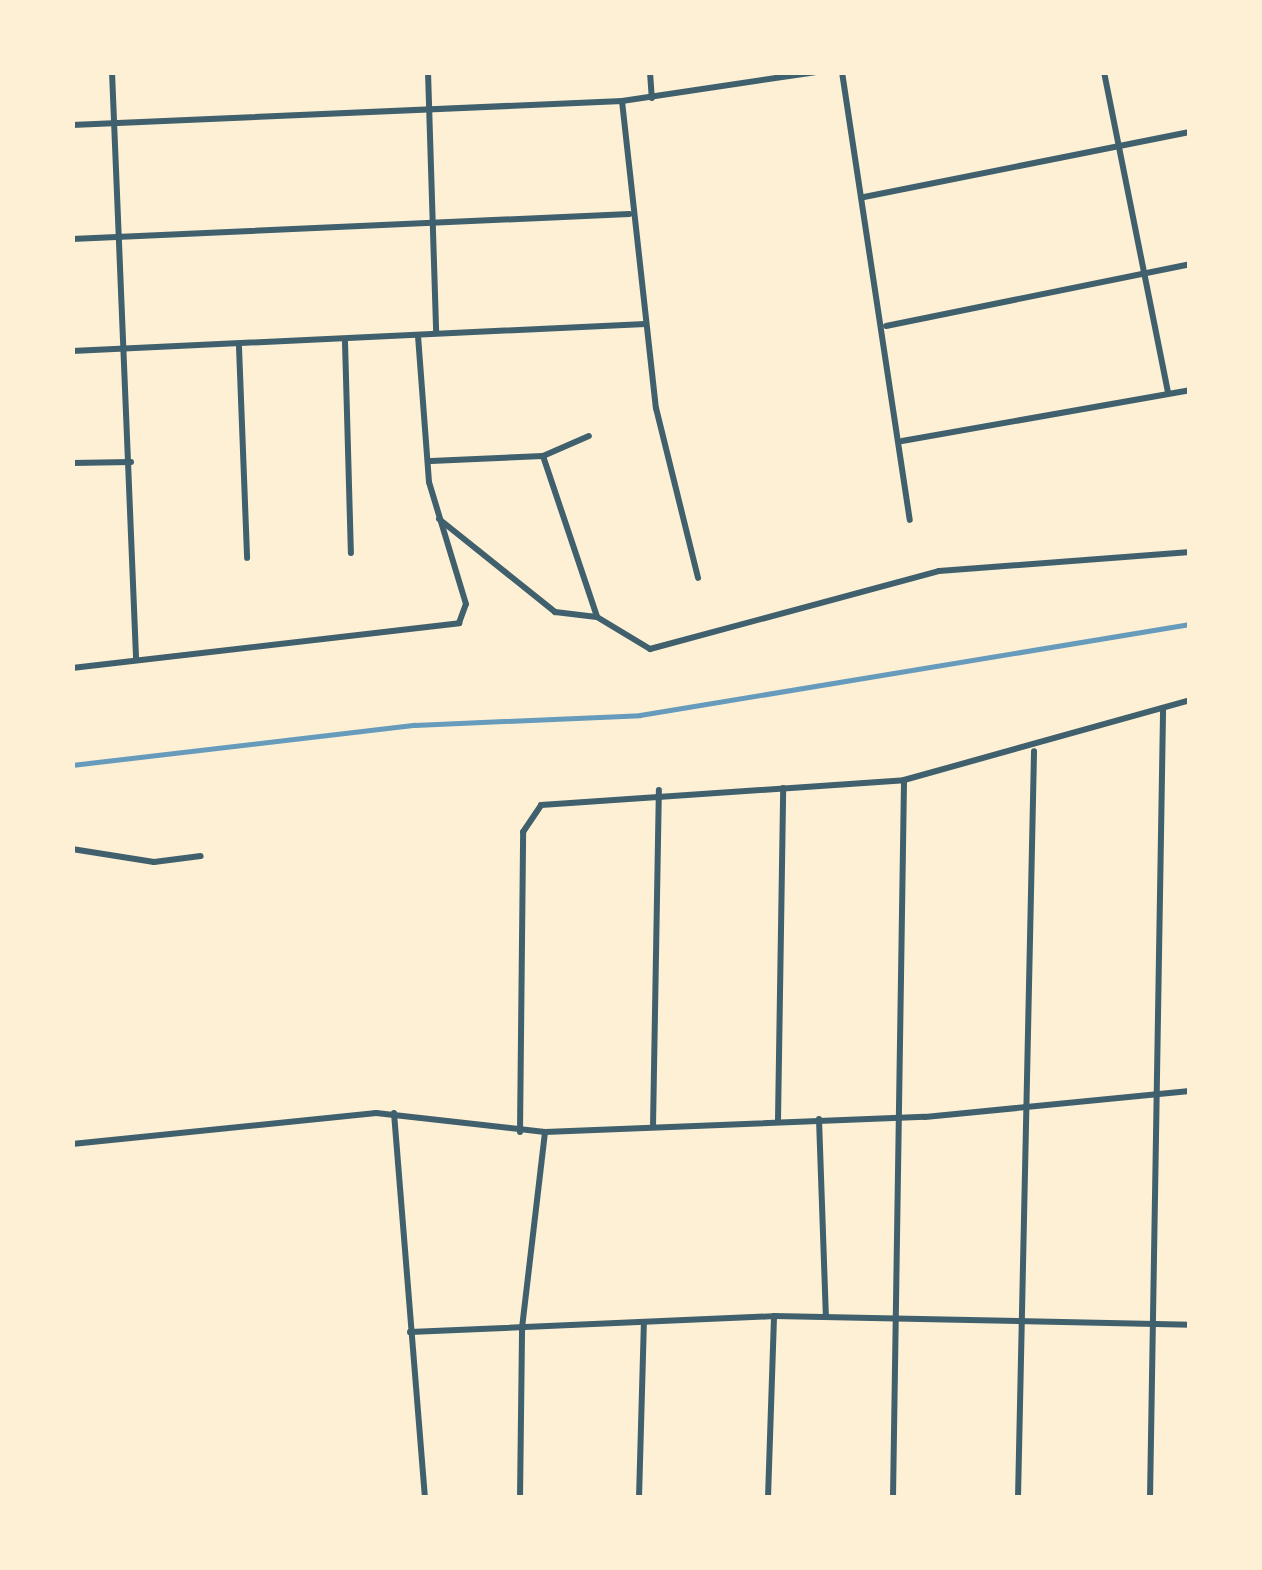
<!DOCTYPE html>
<style>
body{margin:0}
#map{position:relative;width:1262px;height:1570px;overflow:hidden;background:#fdf0d5;font-family:"PT Sans",sans-serif}
div>[style]{position:absolute}
.stream>*{height:4.5px;margin:-2.25px;padding:0 2.25px;transform-origin:2.25px;border-radius:2.25px;background:#669bbc}
.minor>*{height:6px;margin:-3px;padding:0 3px;transform-origin:3px;border-radius:3px;background:#3f606c}
span{translate:-50% -50%;white-space:nowrap;text-align:center;line-height:1.15;-webkit-text-stroke:12px #fdf0d5;paint-order:stroke}
.frame{position:absolute;inset:0;border:75px solid #fdf0d5;pointer-events:none}
</style>
<div id="map">
<div class="stream">
<div style="left:72px;top:765px;width:345px;rotate:-6.7deg"></div>
<div style="left:415px;top:725px;width:225px;rotate:-2.5deg"></div>
<div style="left:640px;top:715px;width:557px;rotate:-9.39deg"></div>
</div>
<div class="minor">
<div style="left:112px;top:72px;width:586px;rotate:87.65deg"></div>
<div style="left:428px;top:72px;width:260px;rotate:88.2deg"></div>
<div style="left:650px;top:72px;width:26px;rotate:86deg"></div>
<div style="left:842px;top:72px;width:453px;rotate:81.4deg"></div>
<div style="left:1104px;top:72px;width:327px;rotate:78.7deg"></div>
<div style="left:622px;top:101px;width:309px;rotate:83.7deg"></div>
<div style="left:656px;top:408px;width:175px;rotate:76.1deg"></div>
<div style="left:72px;top:125px;width:551px;rotate:-2.5deg"></div>
<div style="left:622px;top:101px;width:195px;rotate:-8.5deg"></div>
<div style="left:864px;top:197px;width:332px;rotate:-11.3deg"></div>
<div style="left:72px;top:239px;width:558px;rotate:-2.57deg"></div>
<div style="left:886px;top:326px;width:310px;rotate:-11.5deg"></div>
<div style="left:345px;top:342px;width:211px;rotate:88.4deg"></div>
<div style="left:239px;top:347px;width:211px;rotate:87.8deg"></div>
<div style="left:72px;top:351px;width:574px;rotate:-2.7deg"></div>
<div style="left:902px;top:441px;width:292px;rotate:-10deg"></div>
<div style="left:543px;top:456px;width:169px;rotate:71.4deg"></div>
<div style="left:431px;top:461px;width:112px;rotate:-2.6deg"></div>
<div style="left:543px;top:456px;width:50px;rotate:-23.5deg"></div>
<div style="left:72px;top:463px;width:59px;rotate:-1deg"></div>
<div style="left:439px;top:519px;width:149px;rotate:38.7deg"></div>
<div style="left:555px;top:612px;width:42px;rotate:6.8deg"></div>
<div style="left:597px;top:617px;width:62px;rotate:31.1deg"></div>
<div style="left:650px;top:649px;width:299px;rotate:-15.1deg"></div>
<div style="left:939px;top:571px;width:252px;rotate:-4.3deg"></div>
<div style="left:72px;top:668px;width:390px;rotate:-6.6deg"></div>
<div style="left:459px;top:623px;width:20px;rotate:-70deg"></div>
<div style="left:466px;top:604px;width:127px;rotate:-106.9deg"></div>
<div style="left:429px;top:482px;width:145px;rotate:-94.3deg"></div>
<div style="left:72px;top:849px;width:83px;rotate:9deg"></div>
<div style="left:154px;top:862px;width:47px;rotate:-7.3deg"></div>
<div style="left:394px;top:1113px;width:386px;rotate:85.4deg"></div>
<div style="left:819px;top:1119px;width:197px;rotate:88deg"></div>
<div style="left:778px;top:1120px;width:332px;rotate:-89.1deg"></div>
<div style="left:653px;top:1127px;width:337px;rotate:-89deg"></div>
<div style="left:520px;top:1132px;width:300px;rotate:-89.4deg"></div>
<div style="left:523px;top:832px;width:32px;rotate:-56deg"></div>
<div style="left:541px;top:805px;width:364px;rotate:-3.9deg"></div>
<div style="left:904px;top:780px;width:297px;rotate:-15.6deg"></div>
<div style="left:72px;top:1144px;width:306px;rotate:-5.8deg"></div>
<div style="left:376px;top:1113px;width:170px;rotate:6.4deg"></div>
<div style="left:545px;top:1132px;width:380px;rotate:-2.3deg"></div>
<div style="left:925px;top:1117px;width:266px;rotate:-5.6deg"></div>
<div style="left:410px;top:1332px;width:364px;rotate:-2.5deg"></div>
<div style="left:774px;top:1316px;width:416px;rotate:1.2deg"></div>
<div style="left:520px;top:1498px;width:170px;rotate:-89.3deg"></div>
<div style="left:522px;top:1328px;width:197px;rotate:-83.3deg"></div>
<div style="left:639px;top:1498px;width:175px;rotate:-88.4deg"></div>
<div style="left:768px;top:1498px;width:182px;rotate:-88.1deg"></div>
<div style="left:893px;top:1498px;width:718px;rotate:-89.12deg"></div>
<div style="left:1018px;top:1498px;width:747px;rotate:-88.77deg"></div>
<div style="left:1150px;top:1498px;width:787px;rotate:-89.05deg"></div>
</div>
<div class="frame"></div>
</div>
